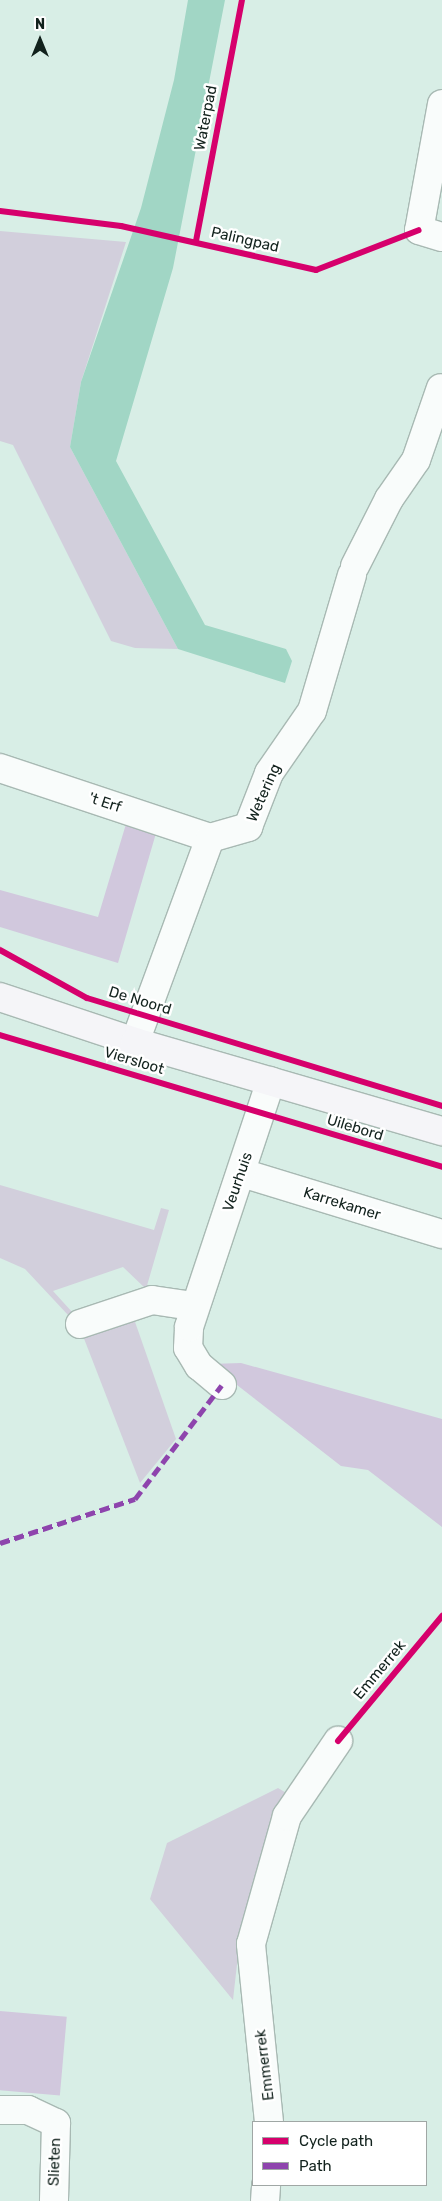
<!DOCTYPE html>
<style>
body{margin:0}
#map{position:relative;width:442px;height:2201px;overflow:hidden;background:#d8eee6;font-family:Rubik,sans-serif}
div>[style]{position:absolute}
.green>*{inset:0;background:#d2cfdc}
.forest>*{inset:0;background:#d1c8dd;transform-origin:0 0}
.water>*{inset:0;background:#a1d6c5}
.roads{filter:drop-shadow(1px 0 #a8b9b3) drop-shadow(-1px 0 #a8b9b3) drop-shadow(0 1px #a8b9b3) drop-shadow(0 -1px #a8b9b3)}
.street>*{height:28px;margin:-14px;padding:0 14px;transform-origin:14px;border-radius:14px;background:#f9fcfb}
.secondary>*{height:28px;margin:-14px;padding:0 14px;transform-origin:14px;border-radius:14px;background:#f5f5f8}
.quiet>*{height:5px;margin-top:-2.5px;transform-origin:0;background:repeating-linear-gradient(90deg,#8e44ad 0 10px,transparent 0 15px)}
.cycleway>*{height:6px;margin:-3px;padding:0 3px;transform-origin:3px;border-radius:3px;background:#d6006c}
span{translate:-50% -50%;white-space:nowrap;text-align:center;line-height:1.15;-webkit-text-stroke:5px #fff;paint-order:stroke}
.street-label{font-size:15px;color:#12221d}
.legend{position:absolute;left:252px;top:2121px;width:175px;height:65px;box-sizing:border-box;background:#fff;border:1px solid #a0a7a5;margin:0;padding:6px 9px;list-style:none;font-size:15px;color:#12221d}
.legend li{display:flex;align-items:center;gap:10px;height:25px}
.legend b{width:25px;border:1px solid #a0a7a5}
.north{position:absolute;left:15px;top:15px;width:50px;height:50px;-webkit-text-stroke:4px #fff;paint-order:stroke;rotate:0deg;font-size:14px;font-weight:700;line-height:20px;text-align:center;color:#12221d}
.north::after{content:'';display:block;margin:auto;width:18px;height:22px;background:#12221d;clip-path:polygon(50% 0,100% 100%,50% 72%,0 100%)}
</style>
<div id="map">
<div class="green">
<div style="clip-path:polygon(0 231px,126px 242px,81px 382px,70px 447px,178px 649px,135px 648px,111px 641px,13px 445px,0 441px)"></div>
<div style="clip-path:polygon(0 1185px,154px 1230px,161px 1208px,169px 1210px,146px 1289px,123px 1267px,53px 1291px,73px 1313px,68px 1315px,25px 1269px,0 1258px)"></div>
<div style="clip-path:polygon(134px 1319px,176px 1439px,140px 1483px,83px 1336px)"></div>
<div style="clip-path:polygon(278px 1788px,288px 1794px,242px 1920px,233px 2000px,150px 1899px,167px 1843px)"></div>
</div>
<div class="forest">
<div style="clip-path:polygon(129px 814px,159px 823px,118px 963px,0 927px,0 890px,98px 917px)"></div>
<div style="clip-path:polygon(241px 1363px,442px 1419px,442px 1527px,368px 1470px,341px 1466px,210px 1364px)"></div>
<div style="left:0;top:2011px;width:67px;height:79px;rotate:5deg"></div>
</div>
<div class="water">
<div style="clip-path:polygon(188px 0,225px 0,173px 268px,116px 461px,205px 625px,286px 649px,292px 661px,285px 683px,178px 649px,70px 447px,81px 382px,141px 208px,174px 80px)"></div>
</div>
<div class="roads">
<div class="street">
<div style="left:442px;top:104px;width:128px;rotate:100.3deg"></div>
<div style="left:419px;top:230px;width:24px;rotate:17deg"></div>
<div style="left:355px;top:566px;width:75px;rotate:-63.1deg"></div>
<div style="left:389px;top:499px;width:47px;rotate:-55.3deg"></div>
<div style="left:416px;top:460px;width:76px;rotate:-70.9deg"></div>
<div style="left:0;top:768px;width:221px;rotate:18.4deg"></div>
<div style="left:135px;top:1042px;width:217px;rotate:-69.8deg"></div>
<div style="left:210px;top:838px;width:40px;rotate:-16deg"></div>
<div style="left:248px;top:827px;width:58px;rotate:-68.7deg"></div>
<div style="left:269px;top:773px;width:75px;rotate:-55.3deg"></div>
<div style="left:312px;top:711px;width:142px;rotate:-73.6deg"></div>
<div style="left:242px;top:1173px;width:209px;rotate:17deg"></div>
<div style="left:80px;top:1324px;width:76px;rotate:-18.4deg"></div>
<div style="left:152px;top:1300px;width:40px;rotate:8.5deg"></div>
<div style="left:222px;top:1385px;width:30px;rotate:-140deg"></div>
<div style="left:199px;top:1366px;width:21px;rotate:-121deg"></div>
<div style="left:188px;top:1348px;width:21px;rotate:-87deg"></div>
<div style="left:189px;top:1327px;width:259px;rotate:-71.6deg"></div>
<div style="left:0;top:2110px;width:28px"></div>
<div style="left:28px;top:2110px;width:31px;rotate:25deg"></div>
<div style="left:56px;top:2123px;width:78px;rotate:91.5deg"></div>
<div style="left:269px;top:2122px;width:179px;rotate:-95.8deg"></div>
<div style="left:251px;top:1944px;width:133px;rotate:-74.3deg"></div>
<div style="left:287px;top:1816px;width:91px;rotate:-55.8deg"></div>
<div style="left:265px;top:2201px;width:16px;rotate:-86deg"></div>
</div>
<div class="secondary">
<div style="left:0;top:997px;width:142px;rotate:18.4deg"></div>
<div style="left:135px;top:1042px;width:320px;rotate:16.2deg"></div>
</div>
</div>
<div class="quiet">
<div style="left:0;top:1543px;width:142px;rotate:-18.1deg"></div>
<div style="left:135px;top:1499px;width:143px;rotate:-52.7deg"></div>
</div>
<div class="cycleway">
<div style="left:0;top:211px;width:122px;rotate:7.1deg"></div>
<div style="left:121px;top:226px;width:200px;rotate:12.7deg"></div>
<div style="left:316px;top:270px;width:110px;rotate:-21.2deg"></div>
<div style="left:196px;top:241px;width:245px;rotate:-79.2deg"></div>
<div style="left:0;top:950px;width:99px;rotate:28.9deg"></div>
<div style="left:87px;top:998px;width:371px;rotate:16.9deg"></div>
<div style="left:0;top:1035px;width:461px;rotate:16.6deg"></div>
<div style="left:338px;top:1741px;width:163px;rotate:-50.2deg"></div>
</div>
<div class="street-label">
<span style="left:206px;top:118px;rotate:-79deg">Waterpad</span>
<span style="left:245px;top:240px;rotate:13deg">Palingpad</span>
<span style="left:264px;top:793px;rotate:-66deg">Wetering</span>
<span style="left:105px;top:803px;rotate:18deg">'t Erf</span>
<span style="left:140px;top:1001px;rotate:17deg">De Noord</span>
<span style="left:134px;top:1061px;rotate:17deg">Viersloot</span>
<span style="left:355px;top:1128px;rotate:17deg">Uilebord</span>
<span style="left:238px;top:1182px;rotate:-71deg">Veurhuis</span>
<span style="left:342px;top:1204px;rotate:17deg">Karrekamer</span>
<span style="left:380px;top:1670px;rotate:-50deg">Emmerrek</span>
<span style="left:265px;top:2065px;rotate:-97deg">Emmerrek</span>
<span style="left:55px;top:2162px;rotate:-88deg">Slieten</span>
</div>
<ul class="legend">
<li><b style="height:6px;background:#d6006c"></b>Cycle path</li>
<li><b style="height:6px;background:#8e44ad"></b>Path</li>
</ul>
<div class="north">N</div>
</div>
